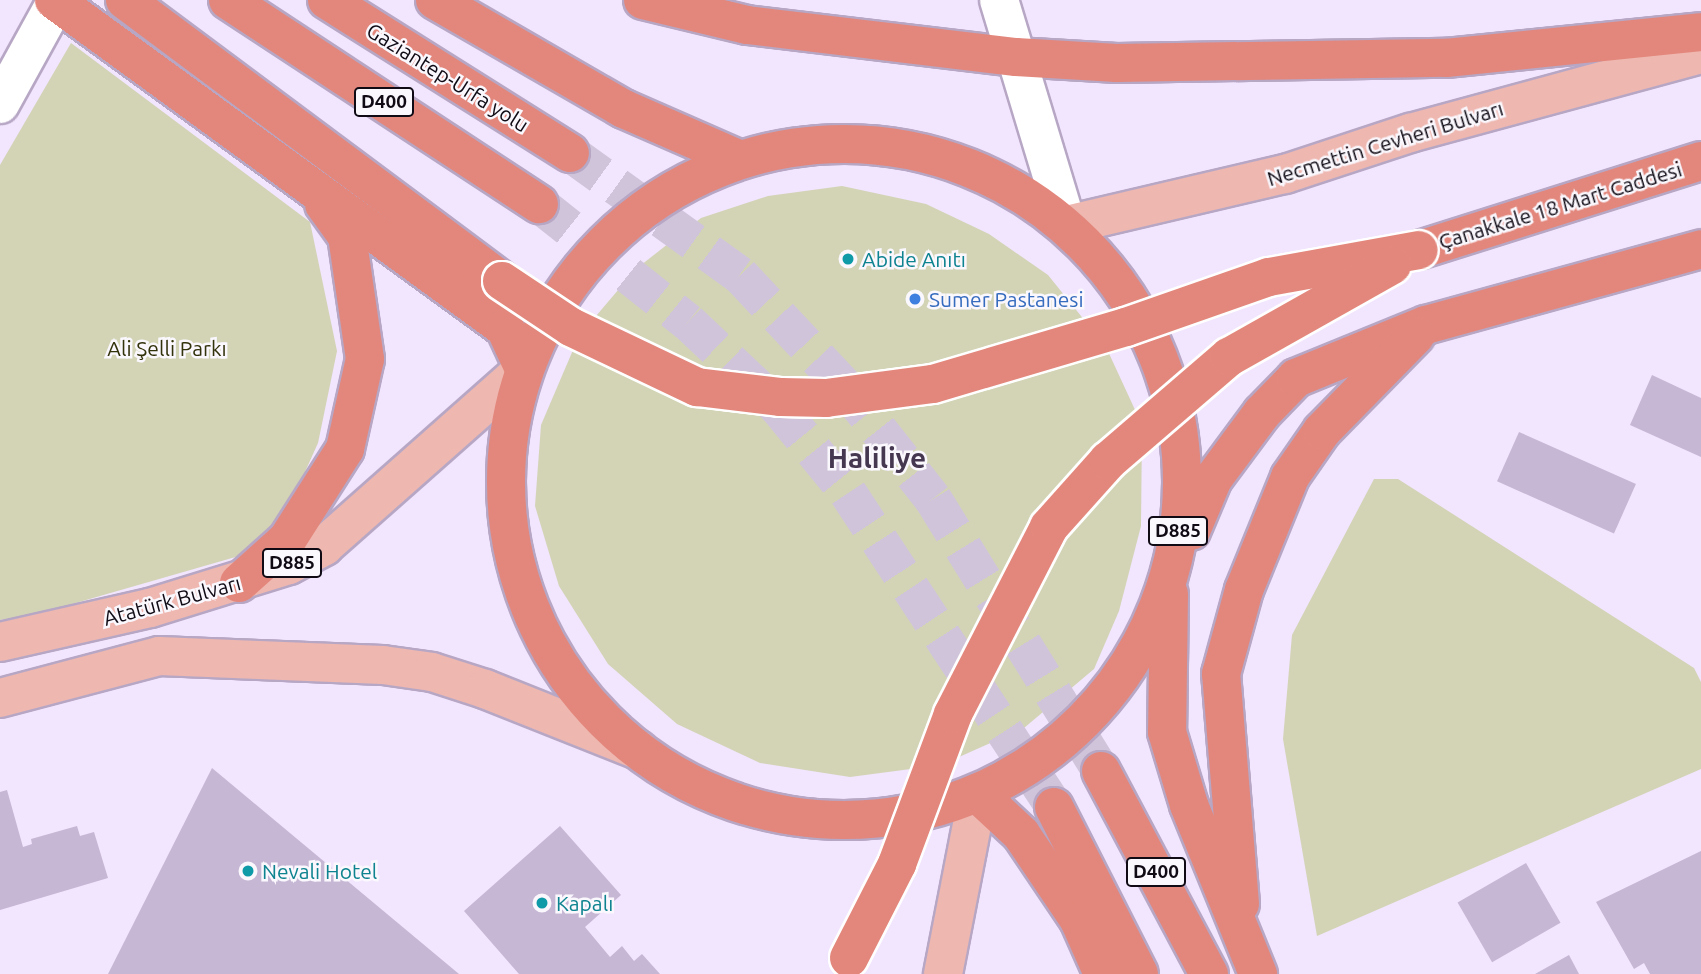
<!DOCTYPE html>
<meta charset="utf-8">
<style>
body{margin:0}
#map{position:relative;width:1701px;height:974px;overflow:hidden;background:#f2e5fe;font-family:Ubuntu,sans-serif}
div>[style]{position:absolute}
.green>*{inset:0;background:#d2d4b5}
.building>*{inset:0;background:#c6b7d5;transform-origin:0 0}
.highway-tunnel>*{height:38px;margin-top:-19px;transform-origin:0;background:repeating-linear-gradient(90deg,#d0c4db 0 38px,transparent 0 57px)}
.roads{filter:drop-shadow(2px 0 #b7a7c5) drop-shadow(-2px 0 #b7a7c5) drop-shadow(0 2px #b7a7c5) drop-shadow(0 -2px #b7a7c5)}
.minor>*{height:38px;margin:-19px;padding:0 19px;transform-origin:19px;border-radius:19px;background:#fff}
.major>*{height:38px;margin:-19px;padding:0 19px;transform-origin:19px;border-radius:19px;background:#eeb7b0}
.highway>*{height:38px;margin:-19px;padding:0 19px;transform-origin:19px;border-radius:19px;background:#e3877c}
.highway>.ring{margin:-19px;padding:0;box-sizing:content-box;background:none;border:38px solid #e3877c;border-radius:50%}
.bridges{filter:drop-shadow(2px 0 #fff) drop-shadow(-2px 0 #fff) drop-shadow(0 2px #fff) drop-shadow(0 -2px #fff)}
.highway-bridge>*{height:38px;margin:-19px;padding:0 19px;transform-origin:19px;border-radius:19px;background:#e3877c}
.dots>*{width:19px;height:19px;translate:-50% -50%;box-sizing:border-box;border:4px solid #faf7fd;border-radius:50%}
span{translate:-50% -50%;white-space:nowrap;text-align:center;line-height:1.15;-webkit-text-stroke:5px #faf7fd;paint-order:stroke}
.shield-label span{padding:2px 5px;background:#faf7fd;border:2px solid;border-radius:5px;-webkit-text-stroke-width:0}
.shield-label{font-size:19px;color:#0f0a14;font-weight:700}
.street-label{font-size:21px;color:#0f0a14}
.culture-label{font-size:21px;color:#0d838f}
.left{translate:0 -50%;text-align:left}
.shop-label{font-size:21px;color:#366cbe}
.park-label{font-size:21px;color:#32320b}
.district-label{font-size:28px;color:#453750;font-weight:700}
</style>
<div id="map">
<div class="green">
<div style="clip-path:polygon(71px 43px,310px 222px,337px 351px,318px 443px,286px 514px,239px 556px,34px 615px,0 620px,0 165px)"></div>
<div style="clip-path:polygon(842px 186px,926px 204px,989px 234px,1048px 275px,1106px 347px,1142px 425px,1141px 526px,1119px 611px,1094px 669px,1024px 728px,941px 765px,850px 777px,760px 763px,677px 724px,608px 664px,559px 586px,535px 506px,541px 425px,579px 336px,636px 269px,701px 218px,768px 196px)"></div>
<div style="clip-path:polygon(1374px 479px,1398px 479px,1694px 668px,1701px 682px,1701px 769px,1317px 936px,1283px 739px,1292px 635px)"></div>
</div>
<div class="building">
<div style="clip-path:polygon(1652px 375px,1701px 398px,1701px 457px,1630px 425px)"></div>
<div style="left:1519px;top:432px;width:128px;height:54px;rotate:24deg"></div>
<div style="clip-path:polygon(212px 768px,459px 974px,108px 974px)"></div>
<div style="clip-path:polygon(7px 790px,23px 847px,32px 844px,31px 839px,77px 826px,80px 836px,94px 832px,108px 878px,0 910px,0 792px)"></div>
<div style="clip-path:polygon(560px 826px,621px 895px,585px 927px,610px 957px,622px 946px,634px 961px,642px 954px,660px 974px,519px 974px,464px 911px)"></div>
<div style="clip-path:polygon(1701px 851px,1701px 974px,1650px 974px,1644px 963px,1634px 969px,1596px 902px)"></div>
<div style="left:1526px;top:863px;width:69px;height:79px;rotate:60deg"></div>
<div style="clip-path:polygon(1569px 955px,1579px 974px,1535px 974px)"></div>
</div>
<div class="highway-tunnel">
<div style="left:570px;top:153px;width:209px;rotate:35.7deg"></div>
<div style="left:740px;top:275px;width:151px;rotate:46.9deg"></div>
<div style="left:843px;top:385px;width:145px;rotate:51.7deg"></div>
<div style="left:933px;top:499px;width:320px;rotate:58.3deg"></div>
<div style="left:539px;top:204px;width:190px;rotate:38.4deg"></div>
<div style="left:688px;top:322px;width:124px;rotate:43.4deg"></div>
<div style="left:778px;top:407px;width:111px;rotate:50.9deg"></div>
<div style="left:848px;top:493px;width:376px;rotate:56.7deg"></div>
</div>
<div class="roads">
<div class="minor">
<div style="left:999px;top:0;width:235px;rotate:73.2deg"></div>
<div style="left:0;top:104px;width:116px;rotate:-61.2deg"></div>
</div>
<div class="major">
<div style="left:1067px;top:225px;width:224px;rotate:-13.2deg"></div>
<div style="left:1285px;top:174px;width:132px;rotate:-18.2deg"></div>
<div style="left:1410px;top:133px;width:302px;rotate:-15.2deg"></div>
<div style="left:0;top:642px;width:154px;rotate:-12.8deg"></div>
<div style="left:150px;top:608px;width:145px;rotate:-17.2deg"></div>
<div style="left:289px;top:565px;width:40px;rotate:-28deg"></div>
<div style="left:324px;top:546px;width:267px;rotate:-41.5deg"></div>
<div style="left:0;top:698px;width:164px;rotate:-14.8deg"></div>
<div style="left:159px;top:656px;width:224px;rotate:2.3deg"></div>
<div style="left:383px;top:665px;width:49px;rotate:8.1deg"></div>
<div style="left:432px;top:672px;width:56px;rotate:17.8deg"></div>
<div style="left:485px;top:689px;width:165px;rotate:21.7deg"></div>
<div style="left:943px;top:974px;width:183px;rotate:-79deg"></div>
</div>
<div class="highway">
<div style="left:54px;top:0;width:558px;rotate:36.03deg"></div>
<div style="left:505px;top:328px;width:45px;rotate:65.1deg"></div>
<div style="left:125px;top:0;width:470px;rotate:36.7deg"></div>
<div style="left:228px;top:0;width:372px;rotate:33.3deg"></div>
<div style="left:327px;top:0;width:287px;rotate:32.2deg"></div>
<div style="left:435px;top:0;width:218px;rotate:30deg"></div>
<div style="left:624px;top:109px;width:122px;rotate:23.6deg"></div>
<div style="left:643px;top:0;width:107px;rotate:13.5deg"></div>
<div style="left:747px;top:25px;width:271px;rotate:6.8deg"></div>
<div style="left:1016px;top:57px;width:101px;rotate:3.4deg"></div>
<div style="left:1117px;top:63px;width:329px;rotate:-0.9deg"></div>
<div style="left:1446px;top:58px;width:256px;rotate:-5.8deg"></div>
<div class="ring" style="left:506px;top:144px;width:638px;height:638px"></div>
<div style="left:1419px;top:250px;width:296px;rotate:-17.5deg"></div>
<div style="left:1191px;top:531px;width:56px;rotate:-67.1deg"></div>
<div style="left:1213px;top:479px;width:82px;rotate:-53.4deg"></div>
<div style="left:1262px;top:413px;width:49px;rotate:-45.8deg"></div>
<div style="left:1296px;top:378px;width:140px;rotate:-22.2deg"></div>
<div style="left:1426px;top:325px;width:285px;rotate:-15.4deg"></div>
<div style="left:239px;top:583px;width:64px;rotate:-41.9deg"></div>
<div style="left:287px;top:540px;width:108px;rotate:-57.5deg"></div>
<div style="left:345px;top:449px;width:92px;rotate:-77.5deg"></div>
<div style="left:365px;top:359px;width:124px;rotate:-98.3deg"></div>
<div style="left:347px;top:236px;width:39px;rotate:-126deg"></div>
<div style="left:1169px;top:594px;width:138px;rotate:90.8deg"></div>
<div style="left:1167px;top:732px;width:76px;rotate:73.2deg"></div>
<div style="left:1189px;top:805px;width:183px;rotate:67.8deg"></div>
<div style="left:1101px;top:771px;width:230px;rotate:62deg"></div>
<div style="left:978px;top:794px;width:59px;rotate:42.9deg"></div>
<div style="left:1021px;top:834px;width:104px;rotate:56deg"></div>
<div style="left:1079px;top:920px;width:59px;rotate:66deg"></div>
<div style="left:1054px;top:807px;width:187px;rotate:63deg"></div>
<div style="left:1240px;top:904px;width:231px;rotate:-94.7deg"></div>
<div style="left:1221px;top:674px;width:87px;rotate:-74.7deg"></div>
<div style="left:1244px;top:590px;width:122px;rotate:-67.8deg"></div>
<div style="left:1290px;top:477px;width:56px;rotate:-55.2deg"></div>
<div style="left:1322px;top:431px;width:134px;rotate:-45.6deg"></div>
</div>
</div>
<div class="bridges">
<div class="highway-bridge">
<div style="left:502px;top:281px;width:83px;rotate:33.7deg"></div>
<div style="left:571px;top:327px;width:140px;rotate:25.5deg"></div>
<div style="left:697px;top:387px;width:85px;rotate:6.8deg"></div>
<div style="left:781px;top:397px;width:45px;rotate:1.3deg"></div>
<div style="left:826px;top:398px;width:108px;rotate:-7.5deg"></div>
<div style="left:933px;top:384px;width:201px;rotate:-16.5deg"></div>
<div style="left:1126px;top:327px;width:151px;rotate:-19.3deg"></div>
<div style="left:1269px;top:277px;width:152px;rotate:-10.2deg"></div>
<div style="left:849px;top:958px;width:106px;rotate:-62.9deg"></div>
<div style="left:897px;top:864px;width:160px;rotate:-69.5deg"></div>
<div style="left:953px;top:714px;width:210px;rotate:-62.8deg"></div>
<div style="left:1049px;top:527px;width:89px;rotate:-48.2deg"></div>
<div style="left:1108px;top:461px;width:160px;rotate:-40.7deg"></div>
<div style="left:1229px;top:357px;width:187px;rotate:-29.4deg"></div>
</div>
</div>
<div class="dots">
<div style="left:848px;top:259px;background:#0f9aa8"></div>
<div style="left:915px;top:299px;background:#3f7fe0"></div>
<div style="left:248px;top:871px;background:#0f9aa8"></div>
<div style="left:542px;top:903px;background:#0f9aa8"></div>
</div>
<div class="shield-label">
<span style="left:384px;top:102px">D400</span>
<span style="left:1178px;top:531px">D885</span>
<span style="left:292px;top:563px">D885</span>
<span style="left:1156px;top:872px">D400</span>
</div>
<div class="street-label">
<span style="left:448px;top:77px;rotate:32deg">Gaziantep-Urfa yolu</span>
<span style="left:1385px;top:143px;rotate:-17deg">Necmettin Cevheri Bulvarı</span>
<span style="left:1560px;top:205px;rotate:-17deg">Çanakkale 18 Mart Caddesi</span>
<span style="left:172px;top:600px;rotate:-15deg">Atatürk Bulvarı</span>
</div>
<div class="culture-label">
<span class="left" style="left:862px;top:259px">Abide Anıtı</span>
<span class="left" style="left:262px;top:871px">Nevali Hotel</span>
<span class="left" style="left:556px;top:903px">Kapalı</span>
</div>
<div class="shop-label">
<span class="left" style="left:929px;top:299px">Sumer Pastanesi</span>
</div>
<div class="park-label">
<span style="left:167px;top:348px">Ali Şelli Parkı</span>
</div>
<div class="district-label">
<span style="left:877px;top:458px">Haliliye</span>
</div>
</div>
